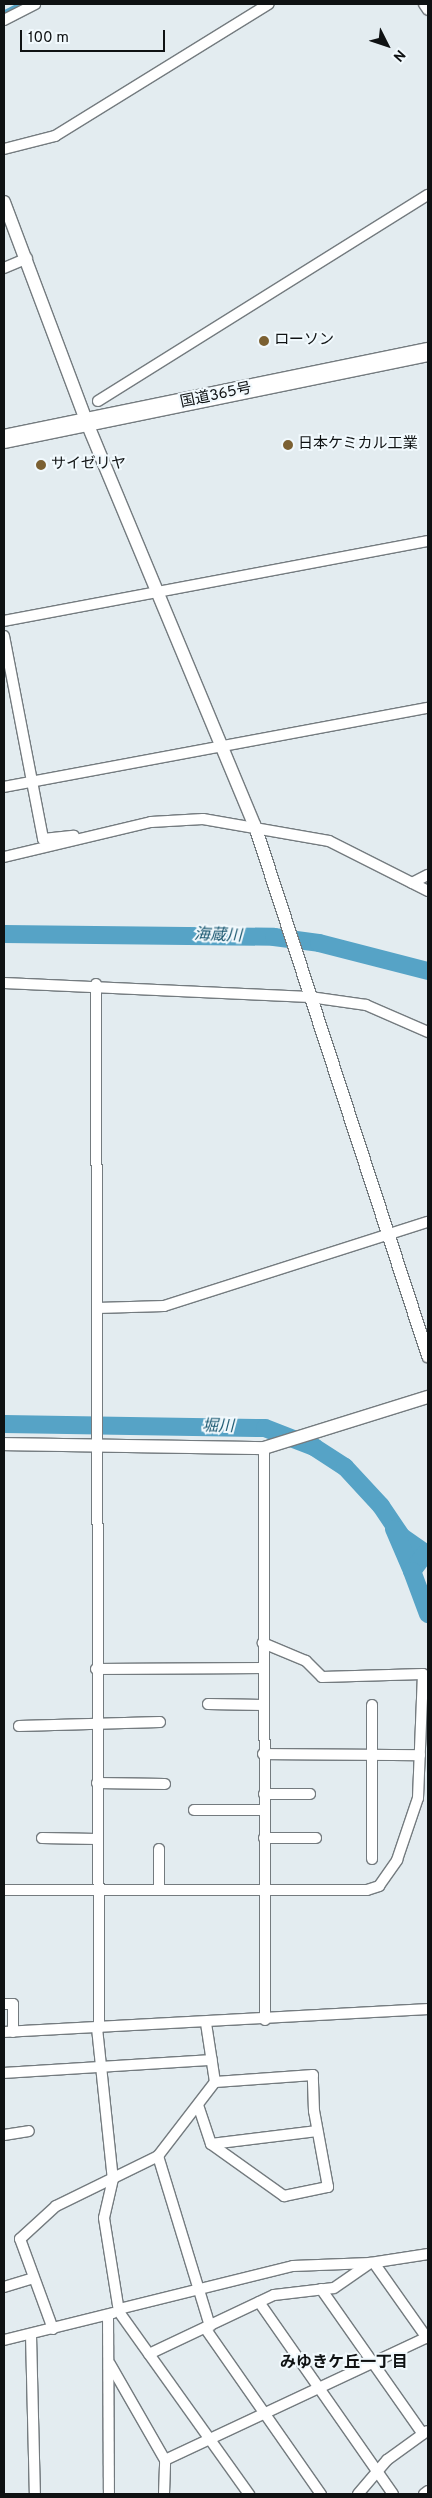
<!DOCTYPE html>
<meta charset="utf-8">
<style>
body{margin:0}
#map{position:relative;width:432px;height:2498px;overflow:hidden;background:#e3ecf0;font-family:Overpass,"Noto Sans JP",sans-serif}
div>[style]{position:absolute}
.stream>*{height:3px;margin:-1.5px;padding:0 1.5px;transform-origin:1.5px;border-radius:1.5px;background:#56a3c6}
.river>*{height:18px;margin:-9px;padding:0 9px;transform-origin:9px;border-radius:9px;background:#56a3c6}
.roads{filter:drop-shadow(1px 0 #747b7f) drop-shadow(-1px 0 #747b7f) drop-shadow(0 1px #747b7f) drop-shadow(0 -1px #747b7f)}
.minor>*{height:10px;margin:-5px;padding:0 5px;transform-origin:5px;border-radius:5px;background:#fff}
.tertiary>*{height:12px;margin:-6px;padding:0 6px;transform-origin:6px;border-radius:6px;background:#fff}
.trunk>*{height:18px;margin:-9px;padding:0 9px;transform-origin:9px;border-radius:9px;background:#fff}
.dots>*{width:14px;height:14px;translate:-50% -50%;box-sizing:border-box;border:2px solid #f1f9fd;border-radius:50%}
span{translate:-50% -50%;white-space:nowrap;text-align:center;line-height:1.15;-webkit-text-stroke:4px #f1f9fd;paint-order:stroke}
.poi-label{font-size:15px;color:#0f1213}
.left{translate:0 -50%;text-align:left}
.street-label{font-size:15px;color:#0f1213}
.water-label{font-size:16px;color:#18566f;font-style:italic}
.neighbourhood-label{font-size:16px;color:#0f1213;font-weight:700}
.frame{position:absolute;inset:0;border:5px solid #0f1213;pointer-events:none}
.north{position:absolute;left:362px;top:20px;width:50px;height:50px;-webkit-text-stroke:4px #f1f9fd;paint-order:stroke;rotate:131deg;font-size:14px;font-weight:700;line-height:20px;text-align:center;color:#0f1213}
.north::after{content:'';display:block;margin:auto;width:18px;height:22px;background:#0f1213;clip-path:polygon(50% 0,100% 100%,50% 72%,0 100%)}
.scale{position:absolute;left:20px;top:30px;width:145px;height:22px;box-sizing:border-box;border:2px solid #0f1213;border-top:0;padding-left:6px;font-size:15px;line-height:18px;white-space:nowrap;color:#0f1213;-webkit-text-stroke:4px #f1f9fd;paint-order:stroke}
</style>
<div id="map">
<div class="stream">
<div style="left:4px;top:11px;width:16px;rotate:-27deg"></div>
</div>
<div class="river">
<div style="left:4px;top:934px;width:270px;rotate:0.6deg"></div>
<div style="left:274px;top:937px;width:45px;rotate:7.6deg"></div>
<div style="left:319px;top:943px;width:113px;rotate:14.4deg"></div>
<div style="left:4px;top:1424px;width:261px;rotate:0.9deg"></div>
<div style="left:265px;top:1428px;width:53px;rotate:21.2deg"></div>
<div style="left:314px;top:1447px;width:37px;rotate:33deg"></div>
<div style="left:345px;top:1467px;width:53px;rotate:47.3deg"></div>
<div style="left:381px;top:1506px;width:36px;rotate:56deg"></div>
<div style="left:401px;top:1536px;width:33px;rotate:35deg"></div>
<div style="left:394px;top:1529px;width:46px;rotate:66.8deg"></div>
<div style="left:425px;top:1554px;width:21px;rotate:127deg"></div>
<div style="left:412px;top:1571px;width:46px;rotate:69.6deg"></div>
</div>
<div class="roads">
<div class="minor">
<div style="left:424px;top:4px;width:7px;rotate:56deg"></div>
<div style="left:4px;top:20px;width:35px;rotate:-27deg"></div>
<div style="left:4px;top:149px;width:53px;rotate:-14.3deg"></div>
<div style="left:55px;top:136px;width:251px;rotate:-31.7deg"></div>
<div style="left:4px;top:268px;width:25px;rotate:-23deg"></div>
<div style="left:98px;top:401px;width:389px;rotate:-32deg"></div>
<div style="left:4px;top:621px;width:431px;rotate:-10.7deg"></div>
<div style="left:4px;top:636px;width:207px;rotate:79.1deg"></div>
<div style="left:43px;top:839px;width:31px;rotate:-6deg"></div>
<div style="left:4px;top:787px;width:431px;rotate:-10.6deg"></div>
<div style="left:4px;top:857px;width:151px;rotate:-13.4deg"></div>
<div style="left:151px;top:822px;width:52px;rotate:-3.3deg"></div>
<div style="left:203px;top:819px;width:128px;rotate:9.9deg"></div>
<div style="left:329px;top:841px;width:111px;rotate:26.8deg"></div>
<div style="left:412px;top:883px;width:18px;rotate:-27deg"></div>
<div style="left:4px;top:983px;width:306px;rotate:2.6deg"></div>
<div style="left:310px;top:997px;width:57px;rotate:8.1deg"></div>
<div style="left:366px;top:1005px;width:68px;rotate:23.5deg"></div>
<div style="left:96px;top:984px;width:1044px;rotate:89.84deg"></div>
<div style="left:97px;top:1308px;width:67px;rotate:-1.7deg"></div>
<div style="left:164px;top:1306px;width:277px;rotate:-17.7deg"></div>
<div style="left:264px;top:1448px;width:572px;rotate:89.9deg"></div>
<div style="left:96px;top:1669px;width:168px;rotate:-0.3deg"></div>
<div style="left:208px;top:1704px;width:55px;rotate:1deg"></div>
<div style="left:372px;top:1705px;width:154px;rotate:90deg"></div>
<div style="left:19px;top:1726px;width:141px;rotate:-1.6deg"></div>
<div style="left:263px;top:1754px;width:157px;rotate:0.4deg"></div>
<div style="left:97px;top:1783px;width:68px;rotate:0.8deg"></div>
<div style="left:264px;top:1794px;width:46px"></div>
<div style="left:194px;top:1810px;width:70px"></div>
<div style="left:42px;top:1838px;width:55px;rotate:1deg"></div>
<div style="left:264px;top:1838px;width:52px"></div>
<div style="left:159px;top:1849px;width:40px;rotate:90deg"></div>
<div style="left:4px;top:1890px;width:363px"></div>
<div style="left:367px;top:1890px;width:13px;rotate:-18deg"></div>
<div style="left:379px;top:1886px;width:32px;rotate:-55deg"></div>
<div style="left:397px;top:1860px;width:65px;rotate:-71.3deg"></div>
<div style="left:418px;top:1798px;width:124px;rotate:-87.7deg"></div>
<div style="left:423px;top:1674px;width:101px;rotate:178.3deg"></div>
<div style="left:322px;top:1677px;width:23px;rotate:-135deg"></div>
<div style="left:306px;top:1661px;width:47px;rotate:-157.3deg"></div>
<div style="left:4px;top:2004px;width:9px"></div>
<div style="left:13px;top:2004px;width:28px;rotate:90deg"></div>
<div style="left:97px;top:2028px;width:152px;rotate:84deg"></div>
<div style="left:113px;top:2179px;width:40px;rotate:103deg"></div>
<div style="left:104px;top:2218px;width:95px;rotate:80.9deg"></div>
<div style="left:119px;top:2312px;width:224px;rotate:54.5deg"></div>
<div style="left:4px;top:2032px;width:425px;rotate:-3.1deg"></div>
<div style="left:4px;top:2073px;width:208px;rotate:-3.6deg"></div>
<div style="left:198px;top:2105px;width:41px;rotate:71.6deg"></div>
<div style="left:211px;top:2144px;width:90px;rotate:35.5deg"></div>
<div style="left:284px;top:2196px;width:45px;rotate:-11.6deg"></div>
<div style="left:328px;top:2187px;width:77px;rotate:-100.4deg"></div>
<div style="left:314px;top:2111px;width:36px;rotate:-92deg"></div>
<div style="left:313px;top:2075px;width:98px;rotate:175.9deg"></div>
<div style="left:4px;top:2135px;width:25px;rotate:-9deg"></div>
<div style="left:211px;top:2144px;width:107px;rotate:-7deg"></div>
<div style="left:158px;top:2156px;width:178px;rotate:73deg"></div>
<div style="left:374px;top:2263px;width:92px;rotate:54.8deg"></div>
<div style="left:4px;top:2287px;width:31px;rotate:-17deg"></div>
<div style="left:321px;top:2289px;width:177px;rotate:54.9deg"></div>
<div style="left:259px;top:2302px;width:234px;rotate:55.1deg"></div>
<div style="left:119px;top:2309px;width:179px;rotate:-13.9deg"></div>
<div style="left:293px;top:2266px;width:77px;rotate:-2.2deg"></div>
<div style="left:370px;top:2263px;width:59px;rotate:-8.8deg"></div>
<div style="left:108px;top:2315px;width:179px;rotate:89.7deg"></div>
<div style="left:205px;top:2328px;width:203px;rotate:55.1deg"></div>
<div style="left:53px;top:2329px;width:96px;rotate:-110.1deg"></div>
<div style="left:20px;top:2239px;width:49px;rotate:-42.5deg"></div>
<div style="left:56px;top:2206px;width:114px;rotate:-26.1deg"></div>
<div style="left:158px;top:2156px;width:93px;rotate:-52.4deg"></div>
<div style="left:215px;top:2082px;width:60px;rotate:-98.7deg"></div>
<div style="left:31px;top:2335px;width:159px;rotate:88.6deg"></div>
<div style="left:4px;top:2340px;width:112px;rotate:-13.9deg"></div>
<div style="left:149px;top:2354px;width:138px;rotate:-25.3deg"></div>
<div style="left:274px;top:2295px;width:60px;rotate:-6.7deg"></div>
<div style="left:334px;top:2288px;width:44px;rotate:-34.8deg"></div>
<div style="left:110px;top:2364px;width:111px;rotate:60.2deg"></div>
<div style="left:164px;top:2494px;width:34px;rotate:-88deg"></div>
<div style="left:165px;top:2460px;width:290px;rotate:-25.1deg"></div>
<div style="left:358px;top:2494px;width:45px;rotate:-49.5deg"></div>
<div style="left:387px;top:2460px;width:49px;rotate:-35.9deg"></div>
<div style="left:424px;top:2494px;width:5px;rotate:-37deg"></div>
</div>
<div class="tertiary">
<div style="left:4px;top:202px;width:236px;rotate:69.4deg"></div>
<div style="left:87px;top:423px;width:437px;rotate:67.4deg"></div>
<div style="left:255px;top:826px;width:558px;rotate:71.92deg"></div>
<div style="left:4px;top:1444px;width:260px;rotate:0.9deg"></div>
<div style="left:264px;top:1448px;width:172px;rotate:-17.3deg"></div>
</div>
<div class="trunk">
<div style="left:4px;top:439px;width:433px;rotate:-11.6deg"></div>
</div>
</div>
<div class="dots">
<div style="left:264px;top:341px;background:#7b6032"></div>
<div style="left:288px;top:445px;background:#7b6032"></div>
<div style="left:41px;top:465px;background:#7b6032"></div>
</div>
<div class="poi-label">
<span class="left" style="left:274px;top:341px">ローソン</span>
<span class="left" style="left:298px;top:445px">日本ケミカル工業</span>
<span class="left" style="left:51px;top:465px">サイゼリヤ</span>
</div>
<div class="street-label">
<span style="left:216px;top:396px;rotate:-12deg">国道365号</span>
</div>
<div class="water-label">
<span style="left:218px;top:936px;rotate:2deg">海蔵川</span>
<span style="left:218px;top:1427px;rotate:1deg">堀川</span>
</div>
<div class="neighbourhood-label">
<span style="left:344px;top:2363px">みゆきケ丘一丁目</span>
</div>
<div class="frame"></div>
<div class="north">N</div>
<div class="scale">100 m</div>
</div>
